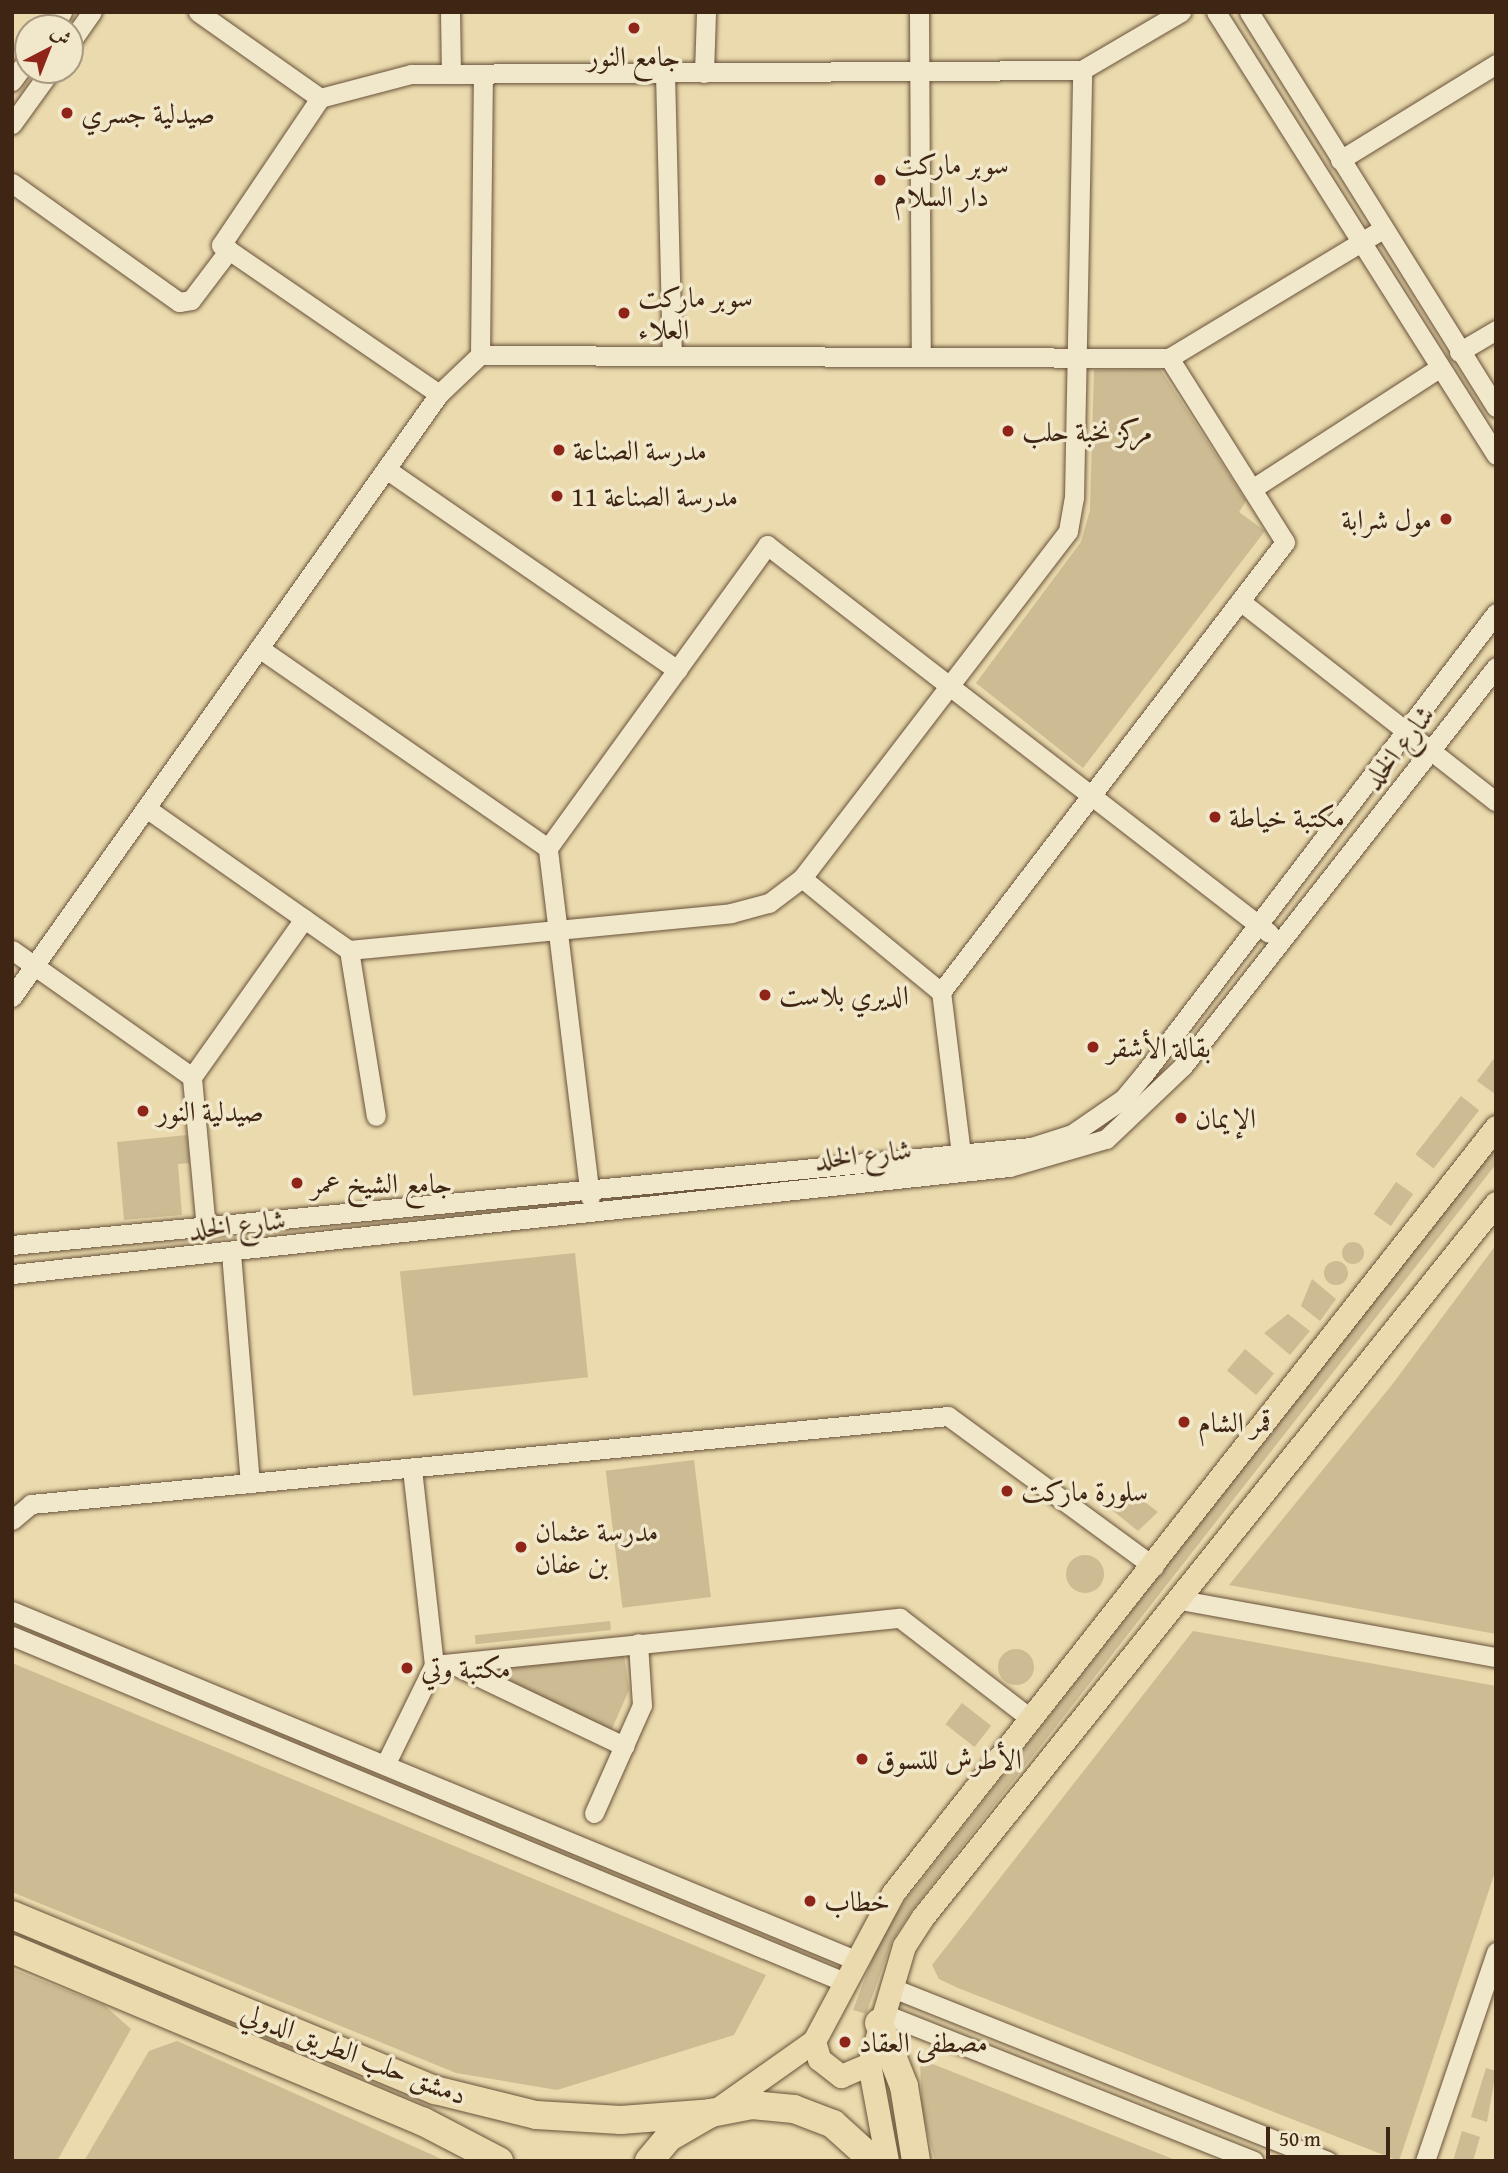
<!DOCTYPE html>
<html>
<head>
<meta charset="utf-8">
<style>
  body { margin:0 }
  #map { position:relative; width:1508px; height:2173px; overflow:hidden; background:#eadaad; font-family:"Gentium Book Plus",Amiri,serif }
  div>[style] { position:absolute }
  .green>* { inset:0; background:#cdbb93; transform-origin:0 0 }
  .round { border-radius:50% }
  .roads { filter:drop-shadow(0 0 2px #69523a) drop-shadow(0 0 2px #69523a) }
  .minor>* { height:19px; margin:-9.5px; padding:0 9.5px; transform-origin:9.5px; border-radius:9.5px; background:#f1e7ca }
  .major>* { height:23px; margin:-11.5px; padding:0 11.5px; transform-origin:11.5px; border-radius:11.5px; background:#eadaad }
  .highway>* { height:28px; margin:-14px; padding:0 14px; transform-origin:14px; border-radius:14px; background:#eadaad }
  .dots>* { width:19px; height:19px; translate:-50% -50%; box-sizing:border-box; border:4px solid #f1e7ca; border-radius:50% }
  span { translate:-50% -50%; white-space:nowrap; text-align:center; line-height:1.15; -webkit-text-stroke:7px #f1e7ca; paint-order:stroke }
  .poi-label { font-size:28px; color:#3e2514 }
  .left { translate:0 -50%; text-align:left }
  .right { translate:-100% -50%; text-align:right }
  .street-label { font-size:28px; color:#3e2514 }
  .frame { position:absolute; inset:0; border:14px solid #3e2514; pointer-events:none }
  .north { position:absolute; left:14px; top:14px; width:70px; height:70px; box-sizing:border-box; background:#f1e7ca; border:2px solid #a99981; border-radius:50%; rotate:42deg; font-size:19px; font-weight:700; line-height:28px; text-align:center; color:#3e2514 }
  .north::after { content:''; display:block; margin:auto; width:24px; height:32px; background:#8f2418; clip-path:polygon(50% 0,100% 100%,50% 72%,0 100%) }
  .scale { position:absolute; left:1266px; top:2127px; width:124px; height:32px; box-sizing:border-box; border:4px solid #3e2514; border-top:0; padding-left:9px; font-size:21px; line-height:24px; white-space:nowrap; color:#3e2514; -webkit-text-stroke:5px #f1e7ca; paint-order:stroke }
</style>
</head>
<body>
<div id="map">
  <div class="green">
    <div style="clip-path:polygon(1160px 369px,1246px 501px,1239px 512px,1265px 531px,1083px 768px,976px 683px,1081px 542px,1090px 510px,1094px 370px)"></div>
    <div style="clip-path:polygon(1496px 1056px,1496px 1092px,1495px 1094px,1477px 1081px)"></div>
    <div style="left:1461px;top:1096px;width:23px;height:74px;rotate:38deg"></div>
    <div style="clip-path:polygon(187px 1135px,190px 1163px,178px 1164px,182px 1215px,124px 1220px,117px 1142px)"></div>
    <div style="clip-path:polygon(1496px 1145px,1496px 1164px,913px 1909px,892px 1941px,866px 2014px,853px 2010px,881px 1936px,904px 1902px)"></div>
    <div style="left:1396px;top:1182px;width:21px;height:39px;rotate:35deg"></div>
    <div class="round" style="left:1342px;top:1242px;width:22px;height:22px"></div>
    <div style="clip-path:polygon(1496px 1245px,1496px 1634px,1229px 1585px,1391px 1386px)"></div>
    <div style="left:575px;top:1253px;width:125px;height:176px;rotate:84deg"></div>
    <div class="round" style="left:1324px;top:1261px;width:24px;height:24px"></div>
    <div style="clip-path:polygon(1312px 1279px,1336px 1299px,1320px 1321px,1301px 1306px)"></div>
    <div style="clip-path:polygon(1288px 1314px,1310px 1331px,1290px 1355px,1264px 1333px)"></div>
    <div style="left:1245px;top:1349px;width:38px;height:28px;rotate:40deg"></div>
    <div style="left:694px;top:1460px;width:138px;height:89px;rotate:83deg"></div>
    <div style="clip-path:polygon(1128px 1489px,1158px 1512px,1138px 1531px,1112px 1510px)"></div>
    <div class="round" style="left:1066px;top:1555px;width:38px;height:38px"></div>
    <div style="left:610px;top:1621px;width:9px;height:136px;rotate:84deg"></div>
    <div style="clip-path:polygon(1193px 1631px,1496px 1686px,1496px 1869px,1399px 2161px,958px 1988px,939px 1979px,932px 1965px)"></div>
    <div class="round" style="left:998px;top:1649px;width:36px;height:36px"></div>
    <div style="clip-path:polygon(624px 1654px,629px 1690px,611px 1731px,472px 1670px)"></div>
    <div style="clip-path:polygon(12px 1663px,766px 1975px,734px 2035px,557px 2090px,456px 2073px,12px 1892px)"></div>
    <div style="left:962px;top:1703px;width:37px;height:27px;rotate:38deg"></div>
    <div style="clip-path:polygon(12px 1969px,104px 2005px,131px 2029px,57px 2161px,12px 2161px)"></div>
    <div style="clip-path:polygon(177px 2041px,446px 2161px,84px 2161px,149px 2051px)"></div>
    <div style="clip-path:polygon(920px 2059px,1178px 2161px,935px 2161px,922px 2112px)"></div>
    <div style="clip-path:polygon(1486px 2068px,1496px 2071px,1487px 2122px,1471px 2117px)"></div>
    <div style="clip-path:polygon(1462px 2131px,1480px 2137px,1473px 2161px,1453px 2161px)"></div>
  </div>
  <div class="roads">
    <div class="minor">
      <div style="left:198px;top:12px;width:149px;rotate:35.2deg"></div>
      <div style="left:450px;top:12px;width:62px;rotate:89.1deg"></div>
      <div style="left:919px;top:12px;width:345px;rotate:89.7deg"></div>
      <div style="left:1216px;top:12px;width:524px;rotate:57.7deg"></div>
      <div style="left:1249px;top:12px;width:466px;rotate:58deg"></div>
      <div style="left:50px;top:28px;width:20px;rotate:-53deg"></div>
      <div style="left:70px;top:43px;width:38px;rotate:-55deg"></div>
      <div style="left:665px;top:73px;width:282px;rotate:88.6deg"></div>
      <div style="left:704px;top:73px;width:61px;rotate:-88.1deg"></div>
      <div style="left:12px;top:81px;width:27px;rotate:-54deg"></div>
      <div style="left:12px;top:124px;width:67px;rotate:-54.2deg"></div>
      <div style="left:1340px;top:160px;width:183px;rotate:-31.6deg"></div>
      <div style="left:12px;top:183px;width:205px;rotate:35.5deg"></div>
      <div style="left:179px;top:302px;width:12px;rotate:-9deg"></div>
      <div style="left:191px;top:300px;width:63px;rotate:-52.8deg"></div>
      <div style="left:1459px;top:352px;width:43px;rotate:-30.7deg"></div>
      <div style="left:480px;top:355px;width:281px;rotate:-89.4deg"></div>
      <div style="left:439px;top:394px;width:264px;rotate:-145.6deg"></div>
      <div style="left:221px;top:245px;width:177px;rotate:-56deg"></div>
      <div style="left:320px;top:98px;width:94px;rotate:-14.8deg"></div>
      <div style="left:411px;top:74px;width:671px;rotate:-0.34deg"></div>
      <div style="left:1082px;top:70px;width:115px;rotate:-30.4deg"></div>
      <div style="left:386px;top:469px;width:354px;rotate:34.6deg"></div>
      <div style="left:1255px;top:487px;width:216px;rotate:-32.9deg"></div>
      <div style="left:1240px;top:601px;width:325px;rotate:38.1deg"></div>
      <div style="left:259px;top:648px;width:351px;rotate:34.7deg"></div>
      <div style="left:146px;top:808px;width:248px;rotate:35deg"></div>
      <div style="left:349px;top:950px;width:384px;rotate:-5.5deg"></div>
      <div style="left:731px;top:913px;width:39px;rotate:-15deg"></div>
      <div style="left:769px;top:903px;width:41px;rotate:-37.1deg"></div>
      <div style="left:802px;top:878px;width:437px;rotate:-52.5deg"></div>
      <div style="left:1068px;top:531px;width:34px;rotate:-80deg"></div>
      <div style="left:1074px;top:498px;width:428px;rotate:-88.9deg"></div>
      <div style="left:802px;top:878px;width:180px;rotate:39.4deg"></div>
      <div style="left:12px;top:950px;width:220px;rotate:35.2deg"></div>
      <div style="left:349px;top:950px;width:168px;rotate:80.8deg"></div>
      <div style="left:12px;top:997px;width:739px;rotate:-54.7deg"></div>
      <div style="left:439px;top:394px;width:57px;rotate:-43.6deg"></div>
      <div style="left:480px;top:355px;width:689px;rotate:0.25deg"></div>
      <div style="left:1169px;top:358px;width:250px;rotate:-31.1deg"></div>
      <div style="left:961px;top:1154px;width:163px;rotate:-97deg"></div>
      <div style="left:941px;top:992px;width:566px;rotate:-52.6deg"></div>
      <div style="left:1285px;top:542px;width:218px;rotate:-122.2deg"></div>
      <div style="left:590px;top:1197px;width:352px;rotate:-96.9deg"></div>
      <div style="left:548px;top:848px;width:374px;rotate:-54.1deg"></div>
      <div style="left:767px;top:545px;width:634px;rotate:37.7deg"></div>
      <div style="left:206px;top:1229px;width:153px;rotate:-95.3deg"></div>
      <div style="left:192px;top:1077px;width:194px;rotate:-54.7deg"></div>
      <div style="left:12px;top:1245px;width:1024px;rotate:-5.49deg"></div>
      <div style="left:1031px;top:1147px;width:43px;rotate:-17.6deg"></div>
      <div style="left:1072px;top:1134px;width:62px;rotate:-34.5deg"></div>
      <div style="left:1123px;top:1099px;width:33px;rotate:-50deg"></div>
      <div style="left:1144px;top:1074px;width:580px;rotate:-52.64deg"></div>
      <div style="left:231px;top:1253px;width:231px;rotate:85.3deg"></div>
      <div style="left:12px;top:1274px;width:1003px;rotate:-6.13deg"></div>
      <div style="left:1009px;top:1167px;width:101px;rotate:-16.1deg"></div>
      <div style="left:1106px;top:1139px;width:106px;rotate:-43.5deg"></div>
      <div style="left:1183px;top:1066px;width:507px;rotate:-51.89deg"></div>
      <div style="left:12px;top:1520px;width:25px;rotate:-40deg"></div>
      <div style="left:31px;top:1504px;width:921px;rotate:-5.48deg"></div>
      <div style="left:948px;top:1416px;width:255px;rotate:36.2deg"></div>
      <div style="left:1181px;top:1600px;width:320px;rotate:10.3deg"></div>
      <div style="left:12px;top:1611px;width:910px;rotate:22.48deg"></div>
      <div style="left:12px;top:1636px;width:899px;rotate:22.57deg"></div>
      <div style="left:452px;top:1664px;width:191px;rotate:25.5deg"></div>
      <div style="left:434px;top:1665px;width:468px;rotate:-5.8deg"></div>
      <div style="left:900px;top:1618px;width:164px;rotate:37.6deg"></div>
      <div style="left:387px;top:1761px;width:107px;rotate:-63.9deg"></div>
      <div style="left:434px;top:1665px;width:198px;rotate:-96.4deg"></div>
      <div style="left:594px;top:1813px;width:118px;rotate:-66deg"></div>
      <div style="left:642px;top:1705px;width:62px;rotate:-93.7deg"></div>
      <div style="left:890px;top:1987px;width:471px;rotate:21.7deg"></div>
      <div style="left:882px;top:2013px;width:400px;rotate:21.7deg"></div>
      <div style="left:1425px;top:2161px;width:221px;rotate:-71.2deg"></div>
    </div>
    <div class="major">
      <div style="left:814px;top:2041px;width:19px;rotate:74deg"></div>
      <div style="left:819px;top:2059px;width:28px;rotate:38deg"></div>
      <div style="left:841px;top:2076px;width:30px;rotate:-23deg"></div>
      <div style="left:715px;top:2111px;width:121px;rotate:-35.3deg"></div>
      <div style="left:814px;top:2041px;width:168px;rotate:-61.9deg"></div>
      <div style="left:893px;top:1893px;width:975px;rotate:-51.79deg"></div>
      <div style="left:887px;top:2161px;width:99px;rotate:-100.5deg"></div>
      <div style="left:869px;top:2064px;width:123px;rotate:-73.5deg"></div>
      <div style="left:904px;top:1946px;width:33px;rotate:-57deg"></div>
      <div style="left:922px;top:1918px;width:917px;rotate:-51.24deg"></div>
    </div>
    <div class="highway">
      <div style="left:12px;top:1915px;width:458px;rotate:22.5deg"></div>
      <div style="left:435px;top:2090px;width:104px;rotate:13.9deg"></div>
      <div style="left:536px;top:2115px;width:85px;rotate:3.4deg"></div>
      <div style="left:621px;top:2120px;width:90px;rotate:-4.4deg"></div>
      <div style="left:12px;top:1949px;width:445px;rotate:22.8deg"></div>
      <div style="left:422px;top:2121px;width:87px;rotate:27.5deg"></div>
      <div style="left:879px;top:2023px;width:68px;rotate:68.4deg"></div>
      <div style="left:904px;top:2086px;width:76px;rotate:80.9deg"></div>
      <div style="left:649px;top:2161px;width:30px;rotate:-50deg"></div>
      <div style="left:668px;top:2138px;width:50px;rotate:-30.2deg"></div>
      <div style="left:711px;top:2113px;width:42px;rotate:-11deg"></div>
      <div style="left:752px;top:2105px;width:42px;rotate:5.4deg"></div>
      <div style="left:794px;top:2109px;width:42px;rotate:21deg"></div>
      <div style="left:833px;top:2124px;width:55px;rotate:42.1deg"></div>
    </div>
  </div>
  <div class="dots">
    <div style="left:634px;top:28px;background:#8f2418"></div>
    <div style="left:67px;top:113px;background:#8f2418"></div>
    <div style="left:880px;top:180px;background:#8f2418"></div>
    <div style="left:624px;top:313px;background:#8f2418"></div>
    <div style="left:1008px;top:431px;background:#8f2418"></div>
    <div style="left:559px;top:450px;background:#8f2418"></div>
    <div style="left:557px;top:496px;background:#8f2418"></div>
    <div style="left:1446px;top:519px;background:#8f2418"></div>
    <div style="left:1215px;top:817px;background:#8f2418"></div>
    <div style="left:765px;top:995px;background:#8f2418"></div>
    <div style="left:1093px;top:1047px;background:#8f2418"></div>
    <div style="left:143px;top:1111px;background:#8f2418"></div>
    <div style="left:1181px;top:1118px;background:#8f2418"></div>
    <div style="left:297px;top:1183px;background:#8f2418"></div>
    <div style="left:1184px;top:1422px;background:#8f2418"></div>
    <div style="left:1007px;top:1491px;background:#8f2418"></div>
    <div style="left:521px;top:1547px;background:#8f2418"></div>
    <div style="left:407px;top:1668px;background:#8f2418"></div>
    <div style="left:862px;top:1759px;background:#8f2418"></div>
    <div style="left:810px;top:1901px;background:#8f2418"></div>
    <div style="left:845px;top:2042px;background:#8f2418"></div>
  </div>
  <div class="poi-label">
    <span style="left:634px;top:56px">جامع النور</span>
    <span class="left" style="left:81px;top:113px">صيدلية جسري</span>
    <span class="left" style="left:894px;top:180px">سوبر ماركت<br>دار السلام</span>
    <span class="left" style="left:638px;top:313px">سوبر ماركت<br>العلاء</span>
    <span class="left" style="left:1022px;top:431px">مركز نخبة حلب</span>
    <span class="left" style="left:573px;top:450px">مدرسة الصناعة</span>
    <span class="left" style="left:571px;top:496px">مدرسة الصناعة 11</span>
    <span class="right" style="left:1432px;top:519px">مول شرابة</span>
    <span class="left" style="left:1229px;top:817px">مكتبة خياطة</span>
    <span class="left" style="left:779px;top:995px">الديري بلاست</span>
    <span class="left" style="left:1107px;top:1047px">بقالة الأشقر</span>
    <span class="left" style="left:157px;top:1111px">صيدلية النور</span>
    <span class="left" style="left:1195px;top:1118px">الإيمان</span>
    <span class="left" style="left:311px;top:1183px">جامع الشيخ عمر</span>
    <span class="left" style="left:1198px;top:1422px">قمر الشام</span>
    <span class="left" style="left:1021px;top:1491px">سلورة ماركت</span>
    <span class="left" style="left:535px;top:1547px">مدرسة عثمان<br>بن عفان</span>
    <span class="left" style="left:421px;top:1668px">مكتبة وتي</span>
    <span class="left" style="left:876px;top:1759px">الأطرش للتسوق</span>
    <span class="left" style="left:824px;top:1901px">خطاب</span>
    <span class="left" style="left:859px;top:2042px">مصطفى العقاد</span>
  </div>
  <div class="street-label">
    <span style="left:1398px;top:747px;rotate:-52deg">شارع الخلد</span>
    <span style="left:863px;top:1154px;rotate:-6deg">شارع الخلد</span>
    <span style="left:237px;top:1224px;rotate:-6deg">شارع الخلد</span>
    <span style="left:354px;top:2053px;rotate:21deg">دمشق حلب الطريق الدولي</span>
  </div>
  <div class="frame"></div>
  <div class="north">ش</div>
  <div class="scale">50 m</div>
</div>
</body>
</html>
